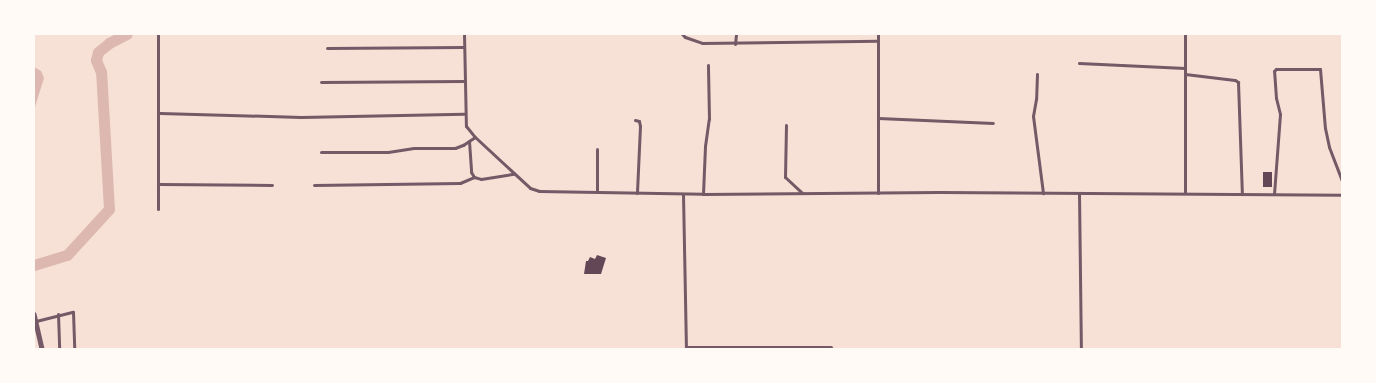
<!DOCTYPE html>
<html>
<head>
<meta charset="utf-8">
<style>
  body { margin:0 }
  #map { position:relative; width:1376px; height:383px; overflow:hidden; background:#f7e1d7; font-family:"Varela Round",sans-serif }
  div>[style] { position:absolute }
  .water>* { inset:0; background:#dcb8b0 }
  .river>* { height:11px; margin:-5.5px; padding:0 5.5px; transform-origin:5.5px; border-radius:5.5px; background:#dcb8b0 }
  .building>* { inset:0; background:#644757; transform-origin:0 0 }
  .minor>* { height:3px; margin:-1.5px; padding:0 1.5px; transform-origin:1.5px; border-radius:1.5px; background:#755966 }
  .tertiary>* { height:4.5px; margin:-2.25px; padding:0 2.25px; transform-origin:2.25px; border-radius:2.25px; background:#755966 }
  span { translate:-50% -50%; white-space:nowrap; text-align:center; line-height:1.15; -webkit-text-stroke:5px #fffaf5; paint-order:stroke }
  .frame { position:absolute; inset:0; border:35px solid #fffaf5; pointer-events:none }
</style>
</head>
<body>
<div id="map">
  <div class="water">
    <div style="clip-path:polygon(34px 67px,41px 71px,44px 78px,34px 110px)"></div>
  </div>
  <div class="river">
    <div style="left:34px;top:265px;width:34px;rotate:-17deg"></div>
    <div style="left:67px;top:255px;width:62px;rotate:-47.6deg"></div>
    <div style="left:109px;top:209px;width:137px;rotate:-93.3deg"></div>
    <div style="left:101px;top:72px;width:13px;rotate:-113deg"></div>
    <div style="left:96px;top:60px;width:8px;rotate:-76deg"></div>
    <div style="left:98px;top:52px;width:14px;rotate:-39deg"></div>
    <div style="left:109px;top:43px;width:20px;rotate:-27deg"></div>
  </div>
  <div class="building">
    <div style="left:1263px;top:172px;width:9px;height:15px"></div>
    <div style="clip-path:polygon(597px 255px,606px 258px,601px 274px,584px 274px,586px 261px,588px 261px,590px 257px,595px 259px)"></div>
  </div>
  <div class="minor">
    <div style="left:158px;top:34px;width:175px;rotate:90deg"></div>
    <div style="left:464px;top:34px;width:92px;rotate:88.8deg"></div>
    <div style="left:466px;top:126px;width:14px;rotate:51deg"></div>
    <div style="left:475px;top:137px;width:75px;rotate:42.8deg"></div>
    <div style="left:530px;top:188px;width:9px;rotate:18deg"></div>
    <div style="left:539px;top:191px;width:164px;rotate:1deg"></div>
    <div style="left:703px;top:194px;width:236px;rotate:-0.5deg"></div>
    <div style="left:939px;top:192px;width:403px;rotate:0.4deg"></div>
    <div style="left:682px;top:34px;width:4px;rotate:45deg"></div>
    <div style="left:685px;top:37px;width:18px;rotate:19deg"></div>
    <div style="left:702px;top:43px;width:176px;rotate:-0.7deg"></div>
    <div style="left:878px;top:34px;width:159px;rotate:90deg"></div>
    <div style="left:1185px;top:34px;width:159px;rotate:90deg"></div>
    <div style="left:1342px;top:40px;width:6px;rotate:-90deg"></div>
    <div style="left:735px;top:44px;width:10px;rotate:-84deg"></div>
    <div style="left:327px;top:48px;width:137px;rotate:-0.4deg"></div>
    <div style="left:1079px;top:63px;width:106px;rotate:2.7deg"></div>
    <div style="left:1037px;top:74px;width:25px;rotate:92deg"></div>
    <div style="left:1036px;top:99px;width:17px;rotate:100deg"></div>
    <div style="left:1033px;top:116px;width:78px;rotate:82.6deg"></div>
    <div style="left:1185px;top:74px;width:50px;rotate:6.8deg"></div>
    <div style="left:1235px;top:80px;width:4px;rotate:34deg"></div>
    <div style="left:1238px;top:82px;width:112px;rotate:88deg"></div>
    <div style="left:321px;top:82px;width:143px;rotate:-0.4deg"></div>
    <div style="left:160px;top:113px;width:141px;rotate:1.6deg"></div>
    <div style="left:301px;top:117px;width:163px;rotate:-1.1deg"></div>
    <div style="left:878px;top:118px;width:115px;rotate:2.5deg"></div>
    <div style="left:635px;top:120px;width:4px;rotate:14deg"></div>
    <div style="left:639px;top:121px;width:5px;rotate:79deg"></div>
    <div style="left:640px;top:126px;width:67px;rotate:92.6deg"></div>
    <div style="left:786px;top:125px;width:52px;rotate:91.1deg"></div>
    <div style="left:785px;top:177px;width:23px;rotate:43deg"></div>
    <div style="left:469px;top:141px;width:31px;rotate:86deg"></div>
    <div style="left:471px;top:172px;width:6px;rotate:59deg"></div>
    <div style="left:474px;top:177px;width:7px;rotate:16deg"></div>
    <div style="left:481px;top:179px;width:33px;rotate:-9deg"></div>
    <div style="left:321px;top:152px;width:67px"></div>
    <div style="left:388px;top:152px;width:26px;rotate:-9deg"></div>
    <div style="left:414px;top:148px;width:41px"></div>
    <div style="left:455px;top:148px;width:9px;rotate:-21deg"></div>
    <div style="left:463px;top:145px;width:14px;rotate:-34deg"></div>
    <div style="left:159px;top:184px;width:113px;rotate:0.5deg"></div>
    <div style="left:314px;top:185px;width:146px;rotate:-0.8deg"></div>
    <div style="left:460px;top:183px;width:15px;rotate:-23deg"></div>
    <div style="left:597px;top:192px;width:43px;rotate:-90deg"></div>
    <div style="left:1079px;top:193px;width:156px;rotate:89.3deg"></div>
    <div style="left:683px;top:194px;width:155px;rotate:88.9deg"></div>
    <div style="left:703px;top:194px;width:48px;rotate:-87.6deg"></div>
    <div style="left:705px;top:146px;width:27px;rotate:-82deg"></div>
    <div style="left:709px;top:119px;width:54px;rotate:-91.1deg"></div>
    <div style="left:1274px;top:194px;width:80px;rotate:-85.7deg"></div>
    <div style="left:1280px;top:114px;width:16px;rotate:-104deg"></div>
    <div style="left:1276px;top:98px;width:27px;rotate:-94deg"></div>
    <div style="left:1274px;top:71px;width:3px;rotate:-45deg"></div>
    <div style="left:1276px;top:69px;width:44px"></div>
    <div style="left:1320px;top:69px;width:59px;rotate:85.2deg"></div>
    <div style="left:1325px;top:128px;width:19px;rotate:78deg"></div>
    <div style="left:1329px;top:147px;width:36px;rotate:69deg"></div>
    <div style="left:1342px;top:195px;width:6px;rotate:90deg"></div>
    <div style="left:58px;top:314px;width:35px;rotate:88deg"></div>
    <div style="left:36px;top:321px;width:38px;rotate:-14deg"></div>
    <div style="left:73px;top:312px;width:37px;rotate:88deg"></div>
    <div style="left:686px;top:347px;width:145px"></div>
  </div>
  <div class="tertiary">
    <div style="left:34px;top:314px;width:36px;rotate:77deg"></div>
  </div>
  <div class="frame"></div>
</div>
</body>
</html>
